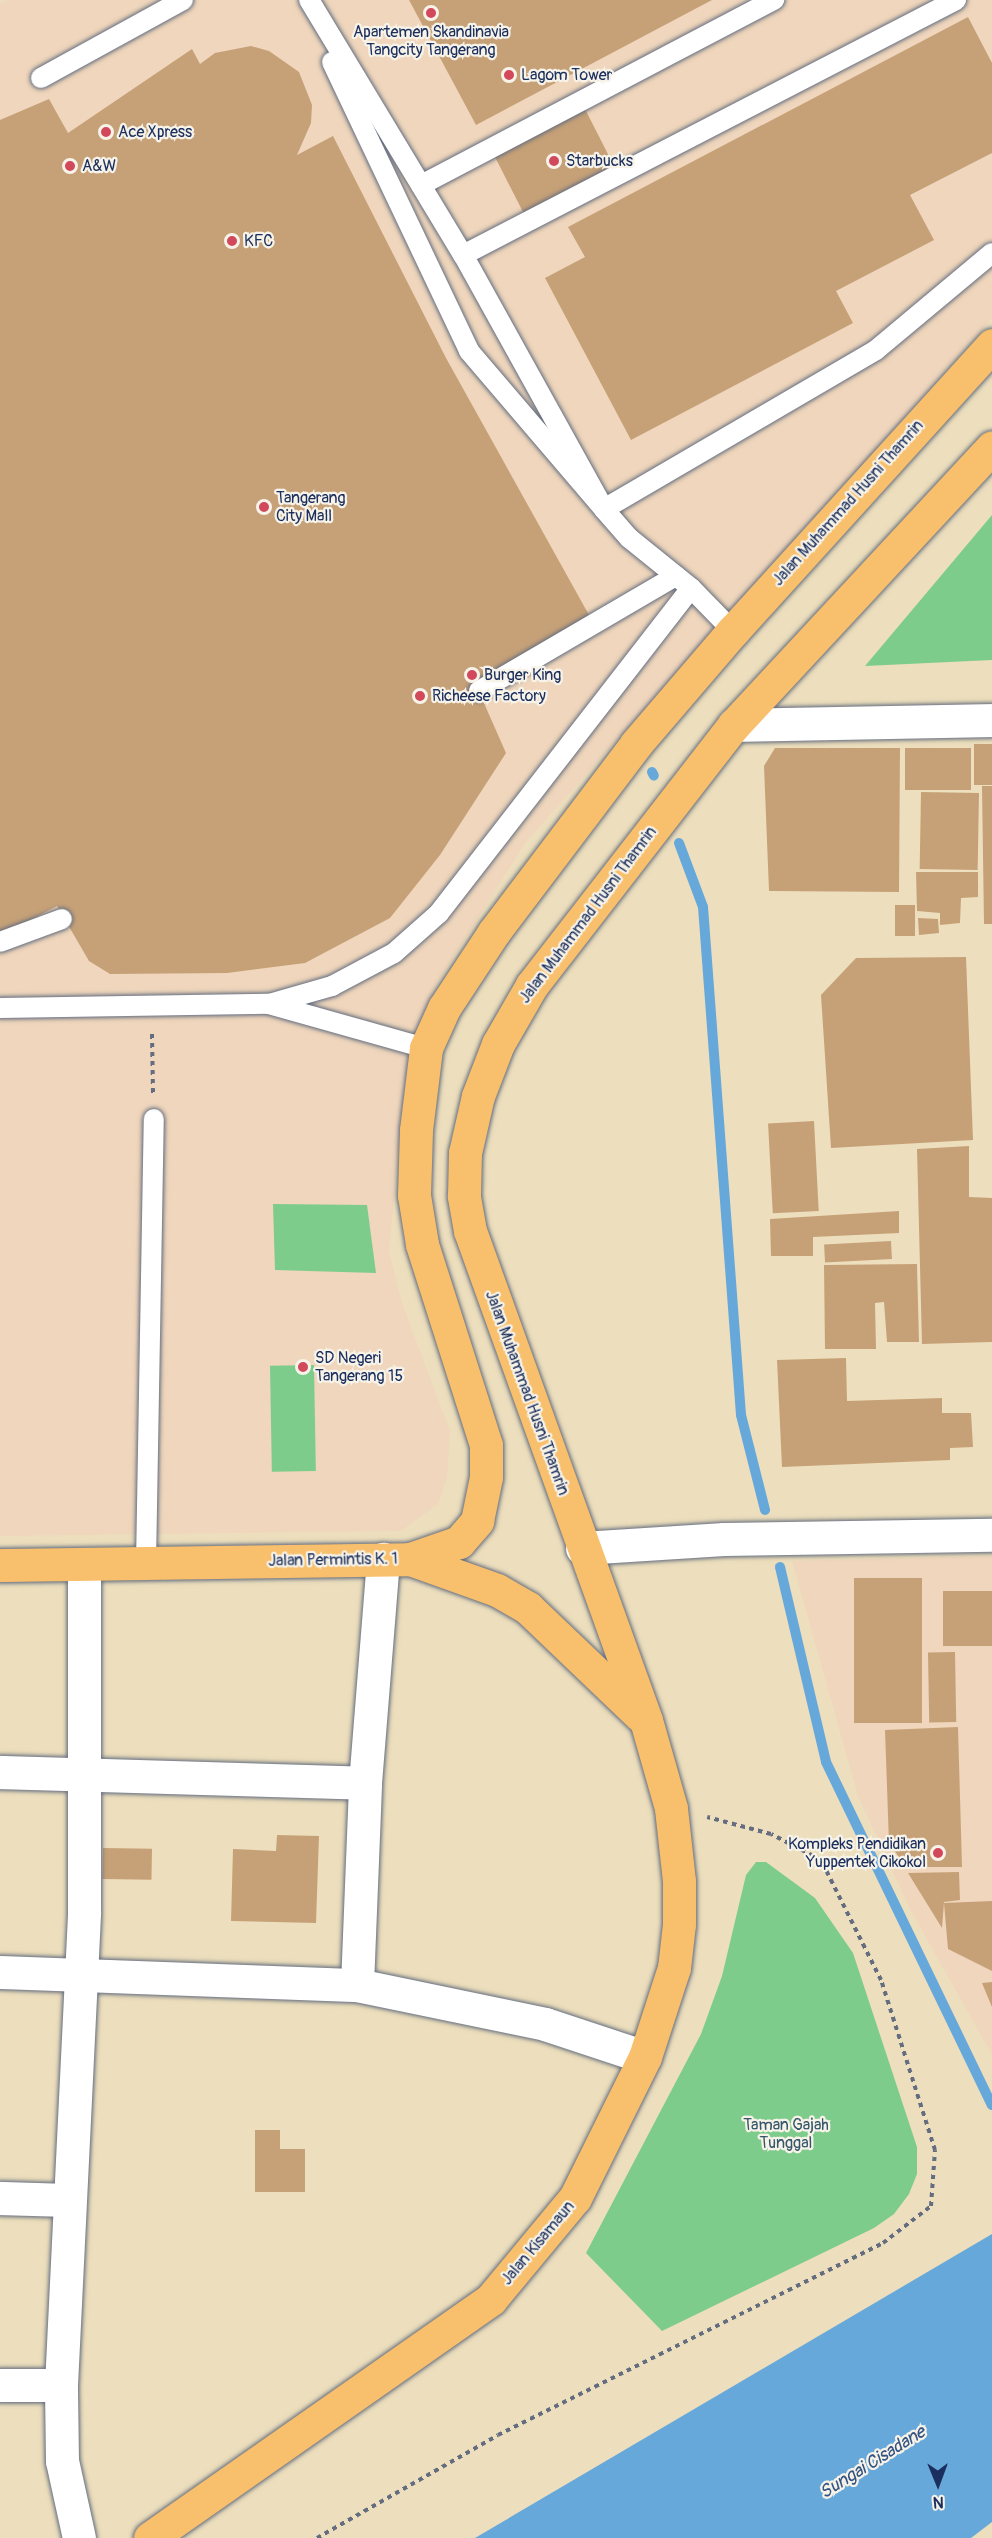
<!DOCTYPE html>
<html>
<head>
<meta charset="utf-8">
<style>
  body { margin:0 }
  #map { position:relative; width:992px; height:2538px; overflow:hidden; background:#eddfbd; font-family:Pangolin,sans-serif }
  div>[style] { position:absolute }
  .built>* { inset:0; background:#efd6bc }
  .green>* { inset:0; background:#7ecc8c; transform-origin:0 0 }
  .water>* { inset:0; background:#67a8da }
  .stream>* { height:10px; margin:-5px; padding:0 5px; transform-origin:5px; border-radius:5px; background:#67a8da }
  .building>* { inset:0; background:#c6a178; transform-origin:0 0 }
  .path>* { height:4px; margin-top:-2px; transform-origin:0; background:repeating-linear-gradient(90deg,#646d7f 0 4.5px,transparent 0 9px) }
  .roads { filter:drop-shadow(0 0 2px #646d7f) drop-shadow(0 0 2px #646d7f) }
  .service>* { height:20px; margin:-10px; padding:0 10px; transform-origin:10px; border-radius:10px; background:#fff }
  .minor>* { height:33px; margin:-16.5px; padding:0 16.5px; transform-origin:16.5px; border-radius:16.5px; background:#fff }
  .primary>* { height:33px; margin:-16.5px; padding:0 16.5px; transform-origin:16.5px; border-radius:16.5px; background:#f8bf6c }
  .dots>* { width:16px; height:16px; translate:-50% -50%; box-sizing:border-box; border:3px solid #f7f3e8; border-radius:50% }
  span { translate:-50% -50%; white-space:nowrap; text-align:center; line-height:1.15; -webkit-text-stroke:4.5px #f7f3e8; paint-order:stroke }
  .poi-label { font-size:16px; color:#1b2f5e }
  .left { translate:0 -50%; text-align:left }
  .right { translate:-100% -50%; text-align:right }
  .street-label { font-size:16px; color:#1b2f5e }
  .park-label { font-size:16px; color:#34566a }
  .water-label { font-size:18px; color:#325383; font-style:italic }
  .north { position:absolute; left:908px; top:2454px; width:60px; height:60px; -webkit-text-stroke:4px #f7f3e8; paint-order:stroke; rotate:179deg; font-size:16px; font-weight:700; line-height:24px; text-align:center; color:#1b2f5e }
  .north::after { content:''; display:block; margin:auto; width:21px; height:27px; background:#1b2f5e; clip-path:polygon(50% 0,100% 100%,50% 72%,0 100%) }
</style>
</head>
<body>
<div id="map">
  <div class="built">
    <div style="clip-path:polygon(6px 0,992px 0,992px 319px,526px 842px,436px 985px,401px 1116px,389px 1252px,402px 1303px,450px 1431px,447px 1478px,438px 1504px,401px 1531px,0 1536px,0 4px)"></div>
    <div style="clip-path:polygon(992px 1556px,992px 2055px,910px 1909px,858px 1796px,792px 1561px)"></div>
  </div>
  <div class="green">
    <div style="clip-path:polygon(992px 515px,992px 660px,865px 666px)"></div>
    <div style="clip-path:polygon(273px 1204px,367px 1205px,376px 1273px,275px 1270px)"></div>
    <div style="left:314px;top:1365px;width:106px;height:44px;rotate:89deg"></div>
    <div style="clip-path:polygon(756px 1862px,766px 1862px,815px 1898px,853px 1953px,917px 2147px,917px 2174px,909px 2194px,894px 2214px,874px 2228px,662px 2331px,586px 2253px,701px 2034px,722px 1976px,746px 1875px)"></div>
  </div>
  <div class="water">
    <div style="clip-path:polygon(992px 2234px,992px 2522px,971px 2538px,475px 2538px)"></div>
  </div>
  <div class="stream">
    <div style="left:652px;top:772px;width:4px;rotate:63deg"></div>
    <div style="left:679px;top:843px;width:68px;rotate:69.4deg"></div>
    <div style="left:703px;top:907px;width:509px;rotate:85.72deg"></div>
    <div style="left:741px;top:1415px;width:98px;rotate:75.8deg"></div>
    <div style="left:780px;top:1567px;width:200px;rotate:76.7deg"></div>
    <div style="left:826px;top:1762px;width:381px;rotate:64.2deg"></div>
  </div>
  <div class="building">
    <div style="clip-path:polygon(409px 0,712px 0,476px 125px)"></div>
    <div style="clip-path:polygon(968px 17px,992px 63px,992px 153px,910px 195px,934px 240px,836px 291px,853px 323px,631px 440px,545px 278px,585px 257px,568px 227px)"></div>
    <div style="clip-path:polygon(251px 46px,269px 51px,299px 72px,312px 105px,311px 123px,297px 155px,333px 136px,446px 358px,594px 624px,476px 685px,506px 753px,440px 855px,390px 918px,305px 963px,227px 973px,110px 974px,89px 961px,57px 906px,0 936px,0 120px,49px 99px,68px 133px,192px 49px,200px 64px,215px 53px)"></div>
    <div style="left:585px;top:109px;width:65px;height:102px;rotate:63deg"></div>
    <div style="left:974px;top:744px;width:18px;height:41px"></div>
    <div style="clip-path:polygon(775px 748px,900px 748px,899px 892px,769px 891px,764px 766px)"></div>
    <div style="left:905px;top:748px;width:66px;height:42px"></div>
    <div style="clip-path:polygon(982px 786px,992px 786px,992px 924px,984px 924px)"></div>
    <div style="left:921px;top:792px;width:58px;height:77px;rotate:1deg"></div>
    <div style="clip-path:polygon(916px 872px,978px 872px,978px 897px,961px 898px,960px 923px,940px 925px,940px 913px,917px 911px)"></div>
    <div style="left:895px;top:905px;width:20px;height:31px"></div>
    <div style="clip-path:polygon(918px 918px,938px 919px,939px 933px,919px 935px)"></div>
    <div style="clip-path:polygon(966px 957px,973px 1140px,831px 1148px,821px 995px,856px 958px)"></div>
    <div style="left:814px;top:1121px;width:90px;height:46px;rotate:87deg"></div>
    <div style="clip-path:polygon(969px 1146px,969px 1197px,992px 1198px,992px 1342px,922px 1344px,917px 1149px)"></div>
    <div style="clip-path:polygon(899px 1211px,899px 1233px,813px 1237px,813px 1256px,771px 1256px,770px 1219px)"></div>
    <div style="left:891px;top:1241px;width:18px;height:67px;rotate:87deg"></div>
    <div style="clip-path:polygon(917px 1264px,919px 1342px,887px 1342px,884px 1302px,875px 1303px,876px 1349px,825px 1349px,824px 1265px)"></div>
    <div style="clip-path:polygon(846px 1358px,847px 1401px,942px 1398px,942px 1413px,971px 1413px,973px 1447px,950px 1448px,950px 1460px,782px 1467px,777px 1360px)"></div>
    <div style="left:854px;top:1578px;width:68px;height:145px"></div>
    <div style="left:992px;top:1591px;width:55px;height:49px;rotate:90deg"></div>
    <div style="left:955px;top:1652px;width:70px;height:27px;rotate:89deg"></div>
    <div style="clip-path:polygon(958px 1727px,962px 1867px,906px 1867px,889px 1843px,885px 1730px)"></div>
    <div style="clip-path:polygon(277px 1835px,319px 1836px,316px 1923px,231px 1921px,233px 1849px,276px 1851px)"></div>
    <div style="left:103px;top:1848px;width:49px;height:31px;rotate:1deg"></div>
    <div style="clip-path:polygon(959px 1872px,960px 1900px,944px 1902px,942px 1928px,908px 1873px)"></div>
    <div style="clip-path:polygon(992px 1901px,992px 1971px,948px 1949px,944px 1903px)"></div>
    <div style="clip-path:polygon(992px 1982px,992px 2007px,982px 1983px)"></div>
    <div style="clip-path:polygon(255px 2130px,280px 2130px,280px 2149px,305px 2149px,305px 2192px,255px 2192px)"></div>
  </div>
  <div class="path">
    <div style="left:152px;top:1034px;width:59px;rotate:89deg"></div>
    <div style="left:317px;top:2538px;width:208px;rotate:-29.6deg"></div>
    <div style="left:498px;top:2435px;width:430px;rotate:-26.5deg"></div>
    <div style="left:883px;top:2243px;width:61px;rotate:-37.6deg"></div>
    <div style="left:931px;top:2206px;width:56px;rotate:-85.9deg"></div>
    <div style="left:935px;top:2150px;width:178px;rotate:-107.6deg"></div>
    <div style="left:881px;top:1980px;width:134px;rotate:-116.6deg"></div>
    <div style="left:821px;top:1860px;width:56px;rotate:-152.5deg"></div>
    <div style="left:771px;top:1834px;width:66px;rotate:-165.1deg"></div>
  </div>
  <div class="roads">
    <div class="service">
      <div style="left:332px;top:62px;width:320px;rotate:64.6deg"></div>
      <div style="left:469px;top:351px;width:208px;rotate:49.5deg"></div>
      <div style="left:604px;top:509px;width:315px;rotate:-30.3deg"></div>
      <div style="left:876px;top:350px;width:151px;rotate:-39.9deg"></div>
      <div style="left:41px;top:78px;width:162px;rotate:-28.8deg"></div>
      <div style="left:421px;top:185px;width:399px;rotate:-27.7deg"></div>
      <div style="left:463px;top:255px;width:555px;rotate:-27.35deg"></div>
      <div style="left:691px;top:588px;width:60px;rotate:45.7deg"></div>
      <div style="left:479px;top:691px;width:228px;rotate:-30.3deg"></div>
      <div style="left:0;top:942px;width:66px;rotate:-20.4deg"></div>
      <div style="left:269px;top:1004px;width:163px;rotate:15.7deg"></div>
      <div style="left:0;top:1008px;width:269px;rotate:-0.9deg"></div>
      <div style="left:269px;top:1004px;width:66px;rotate:-15.9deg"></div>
      <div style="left:332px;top:986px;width:70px;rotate:-28deg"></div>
      <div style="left:394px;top:953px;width:60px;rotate:-41.6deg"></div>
      <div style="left:439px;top:913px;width:411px;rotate:-52.2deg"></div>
      <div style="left:691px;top:588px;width:80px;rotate:-141.1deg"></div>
      <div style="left:629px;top:538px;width:38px;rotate:-131deg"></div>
      <div style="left:604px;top:509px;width:291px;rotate:-119deg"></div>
      <div style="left:463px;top:255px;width:298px;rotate:-121.1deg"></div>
      <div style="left:146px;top:1564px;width:445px;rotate:-89deg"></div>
    </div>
    <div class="minor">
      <div style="left:734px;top:725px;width:258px;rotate:-1.1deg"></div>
      <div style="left:582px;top:1548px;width:142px;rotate:-3.6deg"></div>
      <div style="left:724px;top:1539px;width:268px;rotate:-0.9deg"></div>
      <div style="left:0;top:1772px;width:365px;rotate:1.7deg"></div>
      <div style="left:0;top:1972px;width:357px;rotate:2.1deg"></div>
      <div style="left:357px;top:1985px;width:192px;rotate:11.7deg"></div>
      <div style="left:545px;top:2024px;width:105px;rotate:18.3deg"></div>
      <div style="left:357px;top:1985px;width:202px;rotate:-87.7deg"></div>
      <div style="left:365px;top:1783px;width:225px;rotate:-85.4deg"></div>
      <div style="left:0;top:2198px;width:69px;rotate:1.7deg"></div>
      <div style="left:0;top:2385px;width:61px"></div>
      <div style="left:79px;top:2538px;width:79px;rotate:-102.4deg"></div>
      <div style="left:62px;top:2461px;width:76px;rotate:-90.8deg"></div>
      <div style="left:61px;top:2385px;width:474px;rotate:-87.2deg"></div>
      <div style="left:84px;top:1912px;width:348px;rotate:-90deg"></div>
    </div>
    <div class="primary">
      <div style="left:410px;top:1559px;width:52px;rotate:-19.1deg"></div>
      <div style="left:459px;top:1542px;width:28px;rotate:-49deg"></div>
      <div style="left:477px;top:1521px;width:45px;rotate:-78.4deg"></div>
      <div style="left:486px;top:1477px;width:32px;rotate:-90deg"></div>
      <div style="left:486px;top:1445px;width:211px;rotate:-107.7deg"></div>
      <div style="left:422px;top:1244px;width:50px;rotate:-99.3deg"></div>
      <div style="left:414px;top:1195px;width:65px;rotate:-88.2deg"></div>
      <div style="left:416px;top:1130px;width:83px;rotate:-83deg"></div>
      <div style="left:426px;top:1048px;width:44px;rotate:-65.8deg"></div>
      <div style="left:444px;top:1008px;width:91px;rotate:-56.7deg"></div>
      <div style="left:494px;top:932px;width:236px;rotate:-52.9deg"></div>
      <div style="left:636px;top:744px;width:149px;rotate:-49.4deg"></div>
      <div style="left:733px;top:631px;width:386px;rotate:-47.8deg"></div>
      <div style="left:0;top:1565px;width:410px;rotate:-0.8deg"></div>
      <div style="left:410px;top:1559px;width:92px;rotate:19.6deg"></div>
      <div style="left:497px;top:1590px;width:36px;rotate:30deg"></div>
      <div style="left:528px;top:1608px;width:155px;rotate:43.7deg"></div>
      <div style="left:150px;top:2538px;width:416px;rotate:-35deg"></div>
      <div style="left:491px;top:2299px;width:131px;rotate:-50.3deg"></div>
      <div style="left:575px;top:2198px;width:157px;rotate:-63.6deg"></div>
      <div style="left:645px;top:2057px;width:94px;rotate:-72deg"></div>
      <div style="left:674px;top:1968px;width:44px;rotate:-83.5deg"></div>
      <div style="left:679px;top:1924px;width:43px;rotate:-90deg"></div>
      <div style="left:679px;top:1881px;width:73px;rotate:-96.3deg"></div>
      <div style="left:671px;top:1808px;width:91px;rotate:-105.9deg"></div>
      <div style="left:646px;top:1720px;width:520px;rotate:-109.79deg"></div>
      <div style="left:470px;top:1231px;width:36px;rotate:-100deg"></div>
      <div style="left:464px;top:1196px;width:43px;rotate:-88.7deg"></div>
      <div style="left:465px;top:1153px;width:58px;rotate:-77.2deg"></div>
      <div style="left:478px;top:1096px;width:56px;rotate:-69deg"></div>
      <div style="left:498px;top:1044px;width:68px;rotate:-60deg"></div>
      <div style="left:532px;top:985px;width:329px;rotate:-52.2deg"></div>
      <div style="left:734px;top:725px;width:379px;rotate:-47.1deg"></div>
    </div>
  </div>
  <div class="dots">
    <div style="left:431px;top:13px;background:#d1495b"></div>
    <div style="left:509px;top:75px;background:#d1495b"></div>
    <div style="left:106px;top:132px;background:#d1495b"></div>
    <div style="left:554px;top:161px;background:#d1495b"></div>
    <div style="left:70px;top:166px;background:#d1495b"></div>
    <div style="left:232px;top:241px;background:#d1495b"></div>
    <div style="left:264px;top:507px;background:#d1495b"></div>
    <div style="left:472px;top:675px;background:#d1495b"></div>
    <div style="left:420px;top:696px;background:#d1495b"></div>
    <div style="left:303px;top:1367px;background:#d1495b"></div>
    <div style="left:938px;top:1853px;background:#d1495b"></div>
  </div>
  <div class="poi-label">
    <span style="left:431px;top:41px">Apartemen Skandinavia<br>Tangcity Tangerang</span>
    <span class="left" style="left:521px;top:75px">Lagom Tower</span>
    <span class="left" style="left:118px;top:132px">Ace Xpress</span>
    <span class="left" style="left:566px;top:161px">Starbucks</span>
    <span class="left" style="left:82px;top:166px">A&amp;W</span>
    <span class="left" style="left:244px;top:241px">KFC</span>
    <span class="left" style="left:276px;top:507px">Tangerang<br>City Mall</span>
    <span class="left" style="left:484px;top:675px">Burger King</span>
    <span class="left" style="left:432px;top:696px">Richeese Factory</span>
    <span class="left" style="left:315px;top:1367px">SD Negeri<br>Tangerang 15</span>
    <span class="right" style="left:926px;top:1853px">Kompleks Pendidikan<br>Yuppentek Cikokol</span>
  </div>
  <div class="street-label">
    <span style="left:848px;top:503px;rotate:-48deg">Jalan Muhammad Husni Thamrin</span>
    <span style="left:588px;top:915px;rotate:-53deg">Jalan Muhammad Husni Thamrin</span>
    <span style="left:527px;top:1393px;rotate:70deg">Jalan Muhammad Husni Thamrin</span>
    <span style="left:333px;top:1560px;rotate:-1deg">Jalan Permintis K. 1</span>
    <span style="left:538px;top:2243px;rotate:-50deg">Jalan Kisamaun</span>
  </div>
  <div class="park-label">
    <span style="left:786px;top:2134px">Taman Gajah<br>Tunggal</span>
  </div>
  <div class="water-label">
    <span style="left:873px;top:2463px;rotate:-32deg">Sungai Cisadane</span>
  </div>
  <div class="north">N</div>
</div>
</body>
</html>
